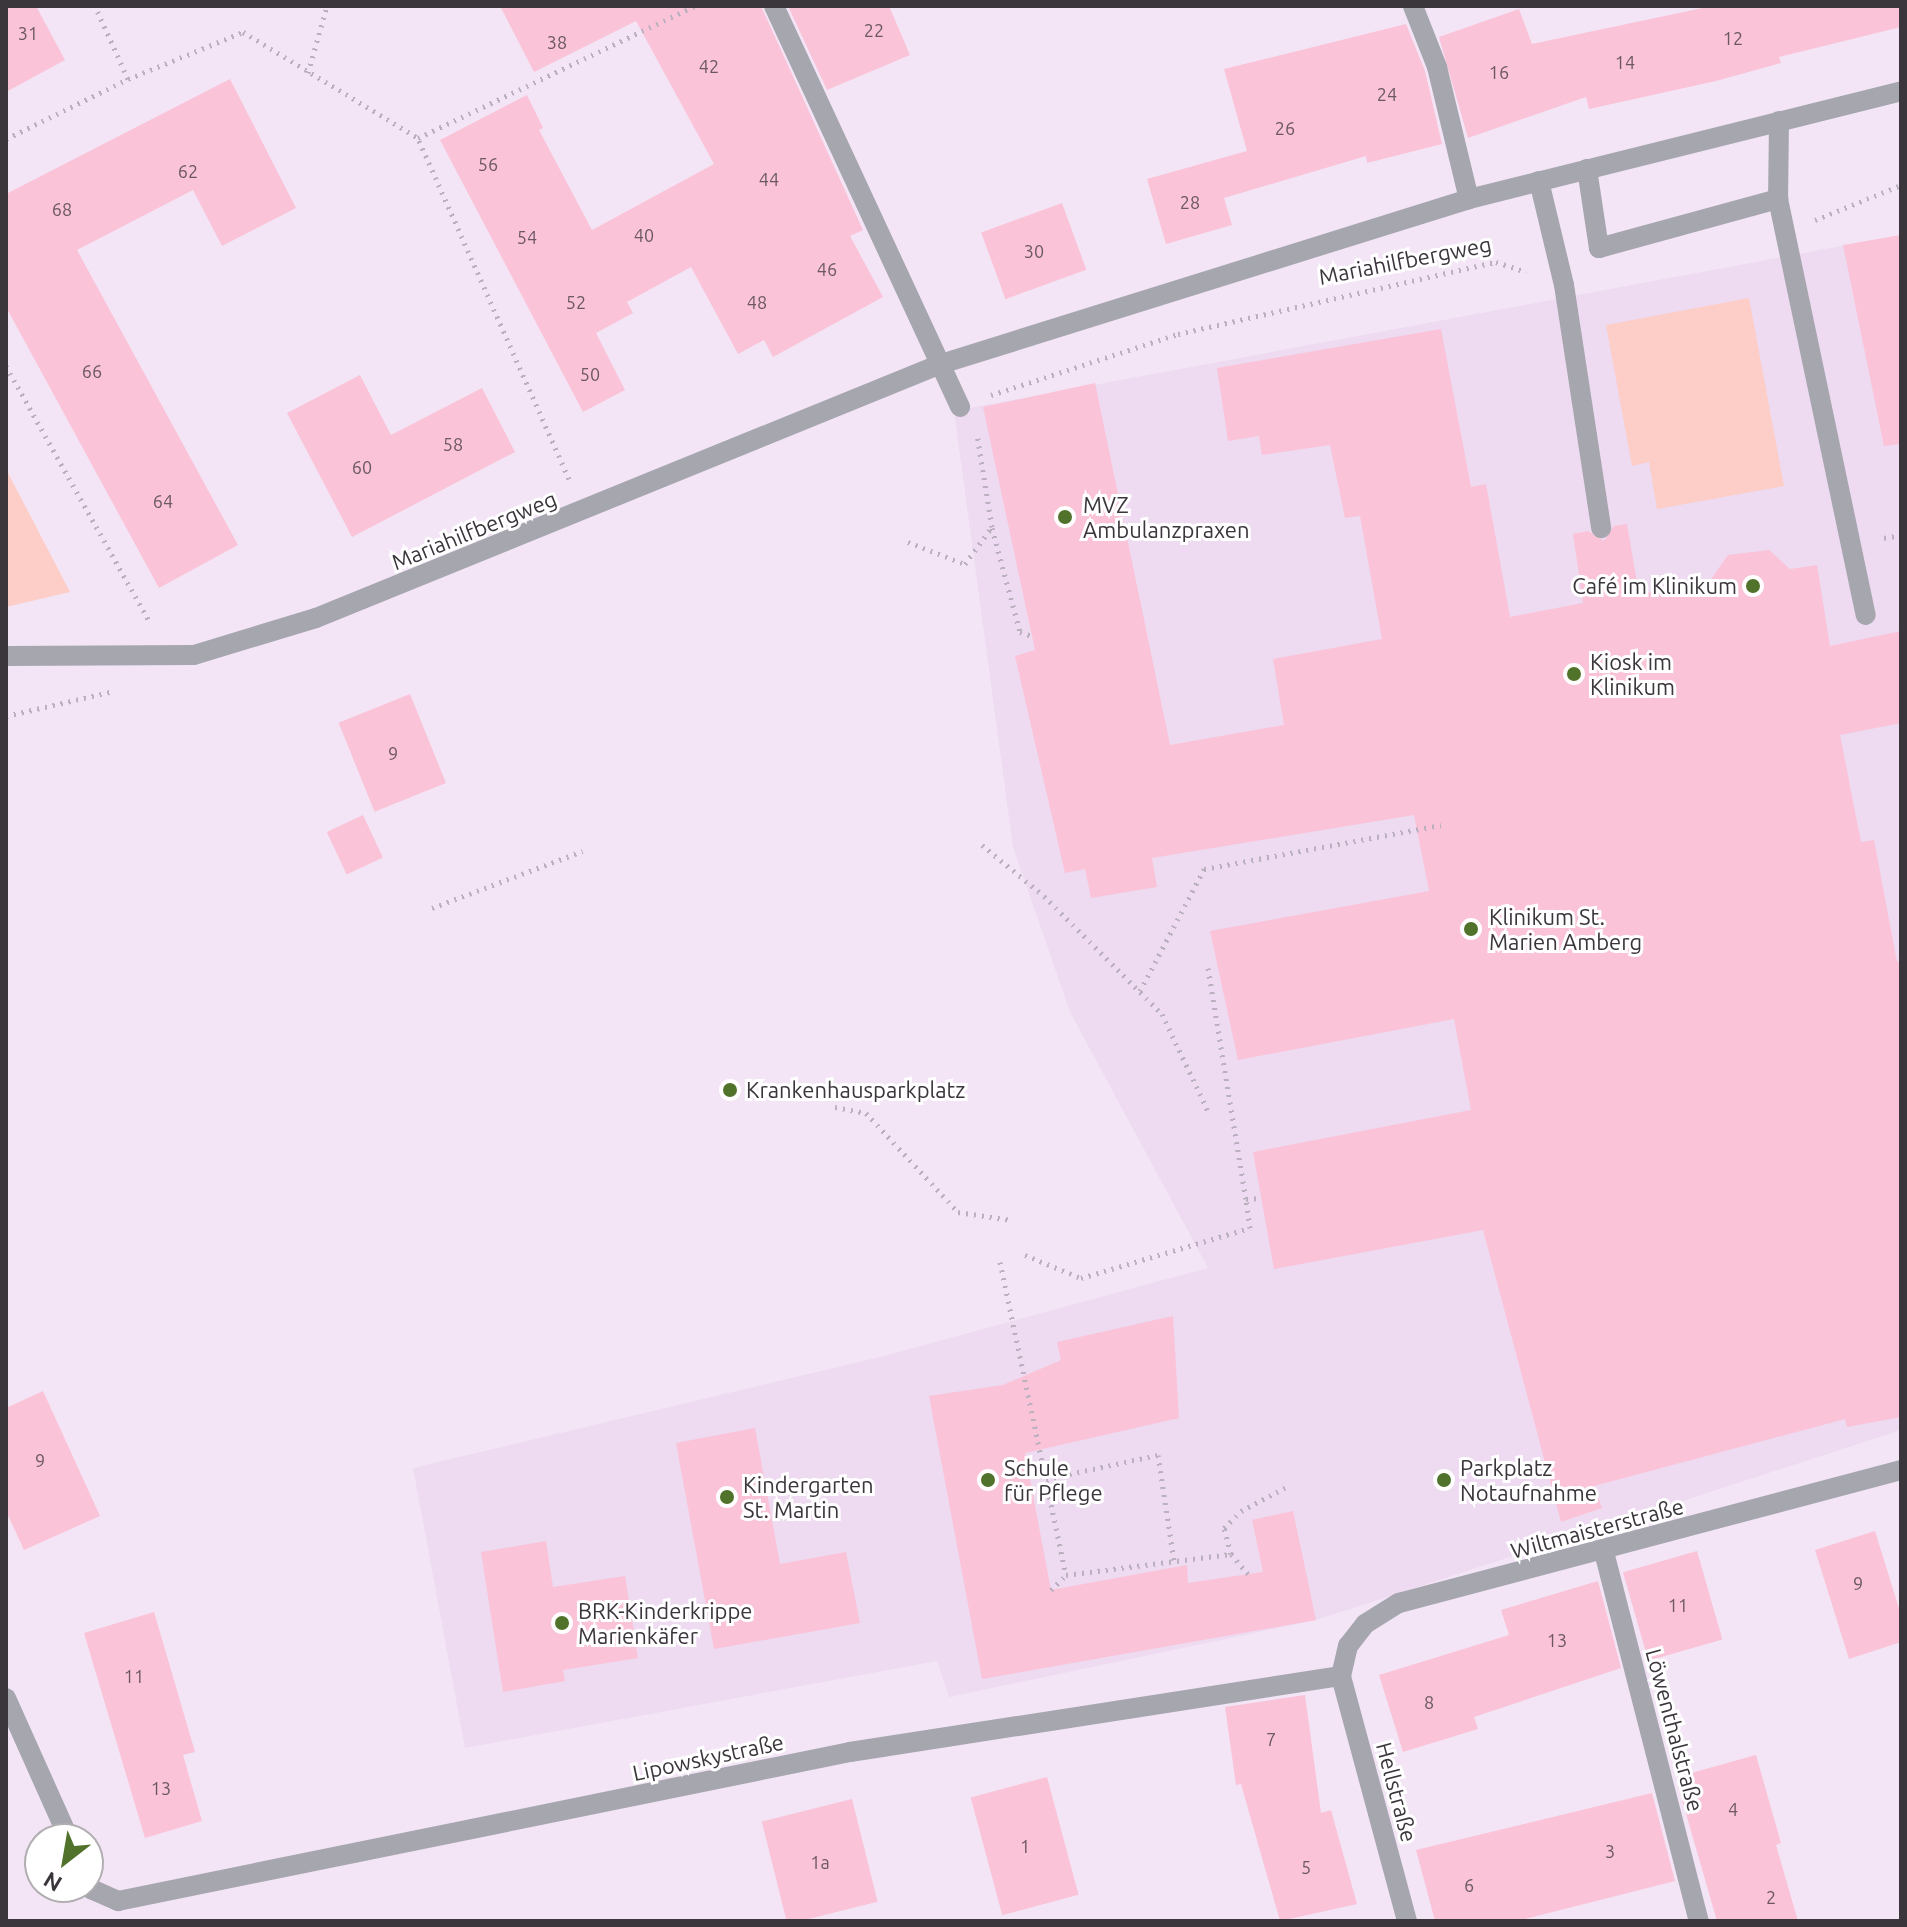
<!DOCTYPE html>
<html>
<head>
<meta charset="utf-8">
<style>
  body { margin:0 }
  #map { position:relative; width:1907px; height:1927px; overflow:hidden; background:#f3e5f6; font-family:Ubuntu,sans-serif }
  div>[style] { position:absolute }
  .built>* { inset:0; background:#eedaf1 }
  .green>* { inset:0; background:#fccec7 }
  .building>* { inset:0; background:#fac3d7; transform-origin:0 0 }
  .path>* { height:5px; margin-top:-2.5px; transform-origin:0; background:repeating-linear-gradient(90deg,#bbb0be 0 2px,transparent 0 8px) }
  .lane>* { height:20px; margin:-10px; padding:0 10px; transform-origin:10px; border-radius:10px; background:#a6a6af }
  .street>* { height:20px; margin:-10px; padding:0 10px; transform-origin:10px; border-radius:10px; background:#a6a6af }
  .dots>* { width:22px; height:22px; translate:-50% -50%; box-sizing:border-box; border:4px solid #fff; border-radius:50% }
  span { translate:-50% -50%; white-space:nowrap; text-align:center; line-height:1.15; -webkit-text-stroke:6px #fff; paint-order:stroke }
  .number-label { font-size:18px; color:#6b5863 }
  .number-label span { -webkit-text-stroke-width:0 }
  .street-label { font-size:22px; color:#3b353c }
  .poi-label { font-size:22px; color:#3b353c }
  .left { translate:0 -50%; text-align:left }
  .right { translate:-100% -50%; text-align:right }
  .frame { position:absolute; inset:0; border:8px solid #3b353c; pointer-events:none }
  .north { position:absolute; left:24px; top:1823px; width:80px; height:80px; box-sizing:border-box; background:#fff; border:2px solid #b1aeb1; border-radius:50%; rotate:211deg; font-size:22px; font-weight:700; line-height:32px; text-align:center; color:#3b353c }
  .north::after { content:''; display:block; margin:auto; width:28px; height:36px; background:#50722a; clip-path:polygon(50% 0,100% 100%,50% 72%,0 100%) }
</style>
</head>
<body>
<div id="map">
  <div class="built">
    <div style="clip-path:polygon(1901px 235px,1901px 1430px,1316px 1620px,949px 1697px,937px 1661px,465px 1748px,413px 1468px,880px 1357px,1208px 1268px,1070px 1012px,1013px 847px,954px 411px)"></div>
  </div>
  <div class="green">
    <div style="clip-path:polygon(1749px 298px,1784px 486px,1657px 509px,1649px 462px,1632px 466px,1606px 325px)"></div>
    <div style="clip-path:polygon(6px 469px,70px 592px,6px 607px)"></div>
  </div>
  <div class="building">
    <div style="clip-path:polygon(6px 6px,36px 6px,65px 60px,6px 92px)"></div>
    <div style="clip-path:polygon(500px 6px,761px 6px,863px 230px,850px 236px,883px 297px,773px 357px,764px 340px,738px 354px,691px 267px,627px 302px,633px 313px,596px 333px,625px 390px,583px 412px,440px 140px,527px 95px,543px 128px,539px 130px,592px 230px,714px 164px,636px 21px,534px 72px)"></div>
    <div style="clip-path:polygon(788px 6px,889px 6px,910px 55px,827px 90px)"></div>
    <div style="clip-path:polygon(1712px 6px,1901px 6px,1901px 27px,1779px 57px,1781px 63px,1716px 81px,1589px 109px,1586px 97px,1468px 138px,1439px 37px,1519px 9px,1532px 44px)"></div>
    <div style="clip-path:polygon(1406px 24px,1425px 71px,1442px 144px,1367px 163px,1366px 156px,1224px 198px,1232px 225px,1166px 244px,1147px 179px,1247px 151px,1224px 69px)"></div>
    <div style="clip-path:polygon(230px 79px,296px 208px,222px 246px,193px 190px,77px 250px,238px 545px,159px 588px,6px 307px,6px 194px)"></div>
    <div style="left:1062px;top:203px;width:71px;height:86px;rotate:70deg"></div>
    <div style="clip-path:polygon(1901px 235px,1901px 444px,1884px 446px,1843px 245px)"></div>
    <div style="clip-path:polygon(1441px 329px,1471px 487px,1486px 484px,1510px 617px,1583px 603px,1573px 534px,1588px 531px,1604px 541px,1614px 526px,1627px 524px,1639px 594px,1709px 582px,1728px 555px,1769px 550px,1790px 569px,1817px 565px,1830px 646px,1901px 631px,1901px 723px,1840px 735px,1861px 842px,1874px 840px,1897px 962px,1901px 961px,1901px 1417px,1847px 1427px,1845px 1419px,1594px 1486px,1602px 1508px,1561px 1522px,1483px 1230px,1274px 1269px,1253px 1152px,1471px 1110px,1454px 1019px,1238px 1060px,1210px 931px,1429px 891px,1414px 815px,1152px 858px,1157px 887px,1091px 898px,1085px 869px,1065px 873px,1015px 656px,1035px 650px,983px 407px,1095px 383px,1170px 745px,1284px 725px,1273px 659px,1382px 639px,1360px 516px,1345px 518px,1330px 445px,1262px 455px,1259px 436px,1228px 441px,1217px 368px)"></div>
    <div style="clip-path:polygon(360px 375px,391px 435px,482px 388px,515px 452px,352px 537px,287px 413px)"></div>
    <div style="left:410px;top:694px;width:96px;height:77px;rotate:68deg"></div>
    <div style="left:363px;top:815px;width:47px;height:40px;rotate:65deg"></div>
    <div style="clip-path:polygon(1173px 1316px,1179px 1418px,1025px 1453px,1051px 1590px,1187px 1565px,1188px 1583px,1263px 1572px,1252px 1520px,1293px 1511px,1316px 1620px,982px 1679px,929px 1396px,1003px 1385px,1061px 1360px,1057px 1342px)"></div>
    <div style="clip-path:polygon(43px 1391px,100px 1516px,24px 1550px,6px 1511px,6px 1408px)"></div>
    <div style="clip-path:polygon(755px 1428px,780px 1564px,846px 1552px,860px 1623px,714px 1649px,676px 1443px)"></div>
    <div style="clip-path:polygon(1875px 1531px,1901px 1615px,1901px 1642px,1849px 1659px,1815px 1550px)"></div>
    <div style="clip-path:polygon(546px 1541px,553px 1587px,625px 1576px,638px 1658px,563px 1670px,565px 1681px,503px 1692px,481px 1552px)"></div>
    <div style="left:1697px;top:1551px;width:92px;height:77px;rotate:74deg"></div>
    <div style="clip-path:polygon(1598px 1581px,1621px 1668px,1474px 1717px,1478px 1729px,1403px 1752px,1379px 1675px,1509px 1635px,1501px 1610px)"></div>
    <div style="clip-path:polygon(154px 1612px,195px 1752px,183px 1755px,202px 1821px,145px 1838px,84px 1633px)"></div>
    <div style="clip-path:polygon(1305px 1695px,1321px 1813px,1331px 1810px,1357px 1904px,1280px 1921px,1241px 1784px,1236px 1785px,1225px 1707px)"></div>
    <div style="clip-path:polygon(1756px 1755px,1781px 1843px,1776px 1845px,1798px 1921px,1717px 1921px,1678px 1786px,1687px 1784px,1684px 1775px)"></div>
    <div style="left:1047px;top:1777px;width:122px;height:79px;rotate:75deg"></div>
    <div style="clip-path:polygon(1652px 1793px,1675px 1881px,1517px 1921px,1435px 1921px,1416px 1850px)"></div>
    <div style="left:852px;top:1799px;width:106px;height:93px;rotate:76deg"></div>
  </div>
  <div class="path">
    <div style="left:308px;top:73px;width:70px;rotate:-74.2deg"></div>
    <div style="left:128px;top:79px;width:124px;rotate:-22.2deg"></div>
    <div style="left:243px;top:32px;width:205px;rotate:31.2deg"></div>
    <div style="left:6px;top:139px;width:136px;rotate:-26.2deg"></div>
    <div style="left:128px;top:79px;width:80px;rotate:-114.3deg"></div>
    <div style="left:1815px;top:220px;width:93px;rotate:-22.1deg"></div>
    <div style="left:6px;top:366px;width:295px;rotate:60.7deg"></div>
    <div style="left:991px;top:395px;width:197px;rotate:-18.1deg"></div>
    <div style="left:1178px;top:334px;width:326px;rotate:-12.8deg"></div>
    <div style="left:1496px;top:262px;width:32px;rotate:18deg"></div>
    <div style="left:569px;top:479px;width:373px;rotate:-113.9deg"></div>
    <div style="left:418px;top:138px;width:307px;rotate:-25.5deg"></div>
    <div style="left:992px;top:528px;width:108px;rotate:74.9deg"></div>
    <div style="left:1020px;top:632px;width:13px;rotate:18deg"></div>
    <div style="left:1884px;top:538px;width:17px;rotate:-10deg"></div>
    <div style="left:908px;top:542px;width:61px;rotate:21.1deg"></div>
    <div style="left:965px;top:564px;width:46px;rotate:-53.9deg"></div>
    <div style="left:992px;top:527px;width:94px;rotate:-99.2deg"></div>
    <div style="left:6px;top:716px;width:107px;rotate:-13deg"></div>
    <div style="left:982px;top:845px;width:80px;rotate:39.4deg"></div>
    <div style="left:1044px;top:896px;width:167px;rotate:45deg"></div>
    <div style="left:1162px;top:1014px;width:110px;rotate:64.6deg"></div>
    <div style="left:432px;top:908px;width:161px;rotate:-20.7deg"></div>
    <div style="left:1208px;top:968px;width:234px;rotate:80.7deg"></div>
    <div style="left:1140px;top:991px;width:138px;rotate:-62.3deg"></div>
    <div style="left:1204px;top:869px;width:241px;rotate:-10.5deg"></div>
    <div style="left:835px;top:1107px;width:32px;rotate:11deg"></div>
    <div style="left:866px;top:1113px;width:135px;rotate:47.1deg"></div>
    <div style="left:958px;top:1212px;width:54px;rotate:8.6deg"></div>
    <div style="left:1025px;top:1255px;width:61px;rotate:22.3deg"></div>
    <div style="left:1081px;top:1278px;width:176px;rotate:-16.5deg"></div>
    <div style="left:1250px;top:1228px;width:29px;rotate:-98deg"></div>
    <div style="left:1246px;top:1199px;width:16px;rotate:-4deg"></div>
    <div style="left:1000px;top:1262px;width:320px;rotate:78.1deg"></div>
    <div style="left:1066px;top:1575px;width:166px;rotate:-7.3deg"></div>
    <div style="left:1046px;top:1479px;width:115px;rotate:-12.1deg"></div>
    <div style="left:1158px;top:1455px;width:107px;rotate:81.4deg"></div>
    <div style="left:1248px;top:1574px;width:26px;rotate:-130deg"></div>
    <div style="left:1231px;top:1554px;width:27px;rotate:-105deg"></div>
    <div style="left:1224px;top:1528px;width:24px;rotate:-45deg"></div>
    <div style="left:1241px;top:1511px;width:53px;rotate:-28deg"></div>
    <div style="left:1051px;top:1590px;width:21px;rotate:-45deg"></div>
  </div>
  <div class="lane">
    <div style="left:1779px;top:121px;width:78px;rotate:90.7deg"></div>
    <div style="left:1778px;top:199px;width:425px;rotate:78.1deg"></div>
    <div style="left:1587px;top:169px;width:80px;rotate:81.4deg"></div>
    <div style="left:1599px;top:248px;width:186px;rotate:-15.3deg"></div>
    <div style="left:1539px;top:181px;width:107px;rotate:76.5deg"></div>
    <div style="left:1564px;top:285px;width:246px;rotate:81.3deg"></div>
  </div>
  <div class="street">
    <div style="left:774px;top:6px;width:442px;rotate:65.1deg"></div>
    <div style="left:1413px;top:6px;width:66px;rotate:68.5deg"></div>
    <div style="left:1437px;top:67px;width:136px;rotate:76.4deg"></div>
    <div style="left:6px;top:656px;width:188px;rotate:-0.3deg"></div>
    <div style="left:194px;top:655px;width:127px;rotate:-16.9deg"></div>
    <div style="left:316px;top:618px;width:675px;rotate:-22.12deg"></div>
    <div style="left:941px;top:364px;width:553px;rotate:-17.35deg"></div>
    <div style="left:1469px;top:199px;width:445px;rotate:-14deg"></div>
    <div style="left:1604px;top:1552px;width:381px;rotate:75.6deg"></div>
    <div style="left:6px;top:1698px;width:154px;rotate:65.9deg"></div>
    <div style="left:88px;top:1883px;width:7px;rotate:63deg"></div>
    <div style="left:91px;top:1889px;width:30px;rotate:24deg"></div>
    <div style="left:118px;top:1901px;width:747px;rotate:-11.51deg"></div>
    <div style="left:850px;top:1752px;width:497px;rotate:-8.8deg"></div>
    <div style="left:1407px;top:1921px;width:254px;rotate:-105.1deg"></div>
    <div style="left:1341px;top:1676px;width:31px;rotate:-77deg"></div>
    <div style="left:1348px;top:1646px;width:28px;rotate:-52deg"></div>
    <div style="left:1365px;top:1624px;width:40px;rotate:-32deg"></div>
    <div style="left:1399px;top:1603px;width:519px;rotate:-14.84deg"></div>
  </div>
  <div class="dots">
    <div style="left:1065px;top:517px;background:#50722a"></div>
    <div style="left:1753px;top:586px;background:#50722a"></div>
    <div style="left:1574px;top:674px;background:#50722a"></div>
    <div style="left:1471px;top:929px;background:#50722a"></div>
    <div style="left:730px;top:1090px;background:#50722a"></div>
    <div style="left:988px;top:1480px;background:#50722a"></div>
    <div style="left:1444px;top:1480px;background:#50722a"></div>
    <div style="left:727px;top:1497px;background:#50722a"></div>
    <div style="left:562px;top:1623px;background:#50722a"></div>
  </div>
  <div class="number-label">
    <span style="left:874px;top:30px">22</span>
    <span style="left:28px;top:33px">31</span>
    <span style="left:1733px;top:38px">12</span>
    <span style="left:557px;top:42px">38</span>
    <span style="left:1625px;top:62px">14</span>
    <span style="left:709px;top:66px">42</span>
    <span style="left:1499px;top:72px">16</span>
    <span style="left:1387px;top:94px">24</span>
    <span style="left:1285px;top:128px">26</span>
    <span style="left:488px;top:164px">56</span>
    <span style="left:188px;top:171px">62</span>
    <span style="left:769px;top:179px">44</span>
    <span style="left:1190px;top:202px">28</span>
    <span style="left:62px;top:209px">68</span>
    <span style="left:644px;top:235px">40</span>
    <span style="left:527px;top:237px">54</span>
    <span style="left:1034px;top:251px">30</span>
    <span style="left:827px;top:269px">46</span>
    <span style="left:576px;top:302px">52</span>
    <span style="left:757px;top:302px">48</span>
    <span style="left:92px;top:371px">66</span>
    <span style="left:590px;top:374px">50</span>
    <span style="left:453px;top:444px">58</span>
    <span style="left:362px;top:467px">60</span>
    <span style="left:163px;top:501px">64</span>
    <span style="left:393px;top:753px">9</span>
    <span style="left:40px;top:1460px">9</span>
    <span style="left:1858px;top:1583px">9</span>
    <span style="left:1678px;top:1605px">11</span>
    <span style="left:1557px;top:1640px">13</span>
    <span style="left:134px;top:1676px">11</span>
    <span style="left:1429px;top:1702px">8</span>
    <span style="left:1271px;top:1739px">7</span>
    <span style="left:161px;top:1788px">13</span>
    <span style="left:1733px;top:1809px">4</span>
    <span style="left:1025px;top:1846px">1</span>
    <span style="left:1610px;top:1851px">3</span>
    <span style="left:820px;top:1862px">1a</span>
    <span style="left:1306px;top:1867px">5</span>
    <span style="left:1469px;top:1885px">6</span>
    <span style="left:1771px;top:1897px">2</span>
  </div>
  <div class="street-label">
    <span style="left:1405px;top:260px;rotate:-11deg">Mariahilfbergweg</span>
    <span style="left:474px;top:530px;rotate:-22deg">Mariahilfbergweg</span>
    <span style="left:1597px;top:1528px;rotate:-15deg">Wiltmaisterstraße</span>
    <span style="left:1675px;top:1730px;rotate:75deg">Löwenthalstraße</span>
    <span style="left:708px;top:1757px;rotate:-12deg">Lipowskystraße</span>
    <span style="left:1397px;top:1792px;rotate:75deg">Hellstraße</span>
  </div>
  <div class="poi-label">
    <span class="left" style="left:1083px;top:517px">MVZ<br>Ambulanzpraxen</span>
    <span class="right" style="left:1737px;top:586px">Café im Klinikum</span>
    <span class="left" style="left:1590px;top:674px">Kiosk im<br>Klinikum</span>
    <span class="left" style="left:1489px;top:929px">Klinikum St.<br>Marien Amberg</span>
    <span class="left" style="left:746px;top:1090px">Krankenhausparkplatz</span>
    <span class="left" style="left:1004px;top:1480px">Schule<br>für Pflege</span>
    <span class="left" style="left:1460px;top:1480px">Parkplatz<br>Notaufnahme</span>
    <span class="left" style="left:743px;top:1497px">Kindergarten<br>St. Martin</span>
    <span class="left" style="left:578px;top:1623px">BRK-Kinderkrippe<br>Marienkäfer</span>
  </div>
  <div class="frame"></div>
  <div class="north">N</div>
</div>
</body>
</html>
